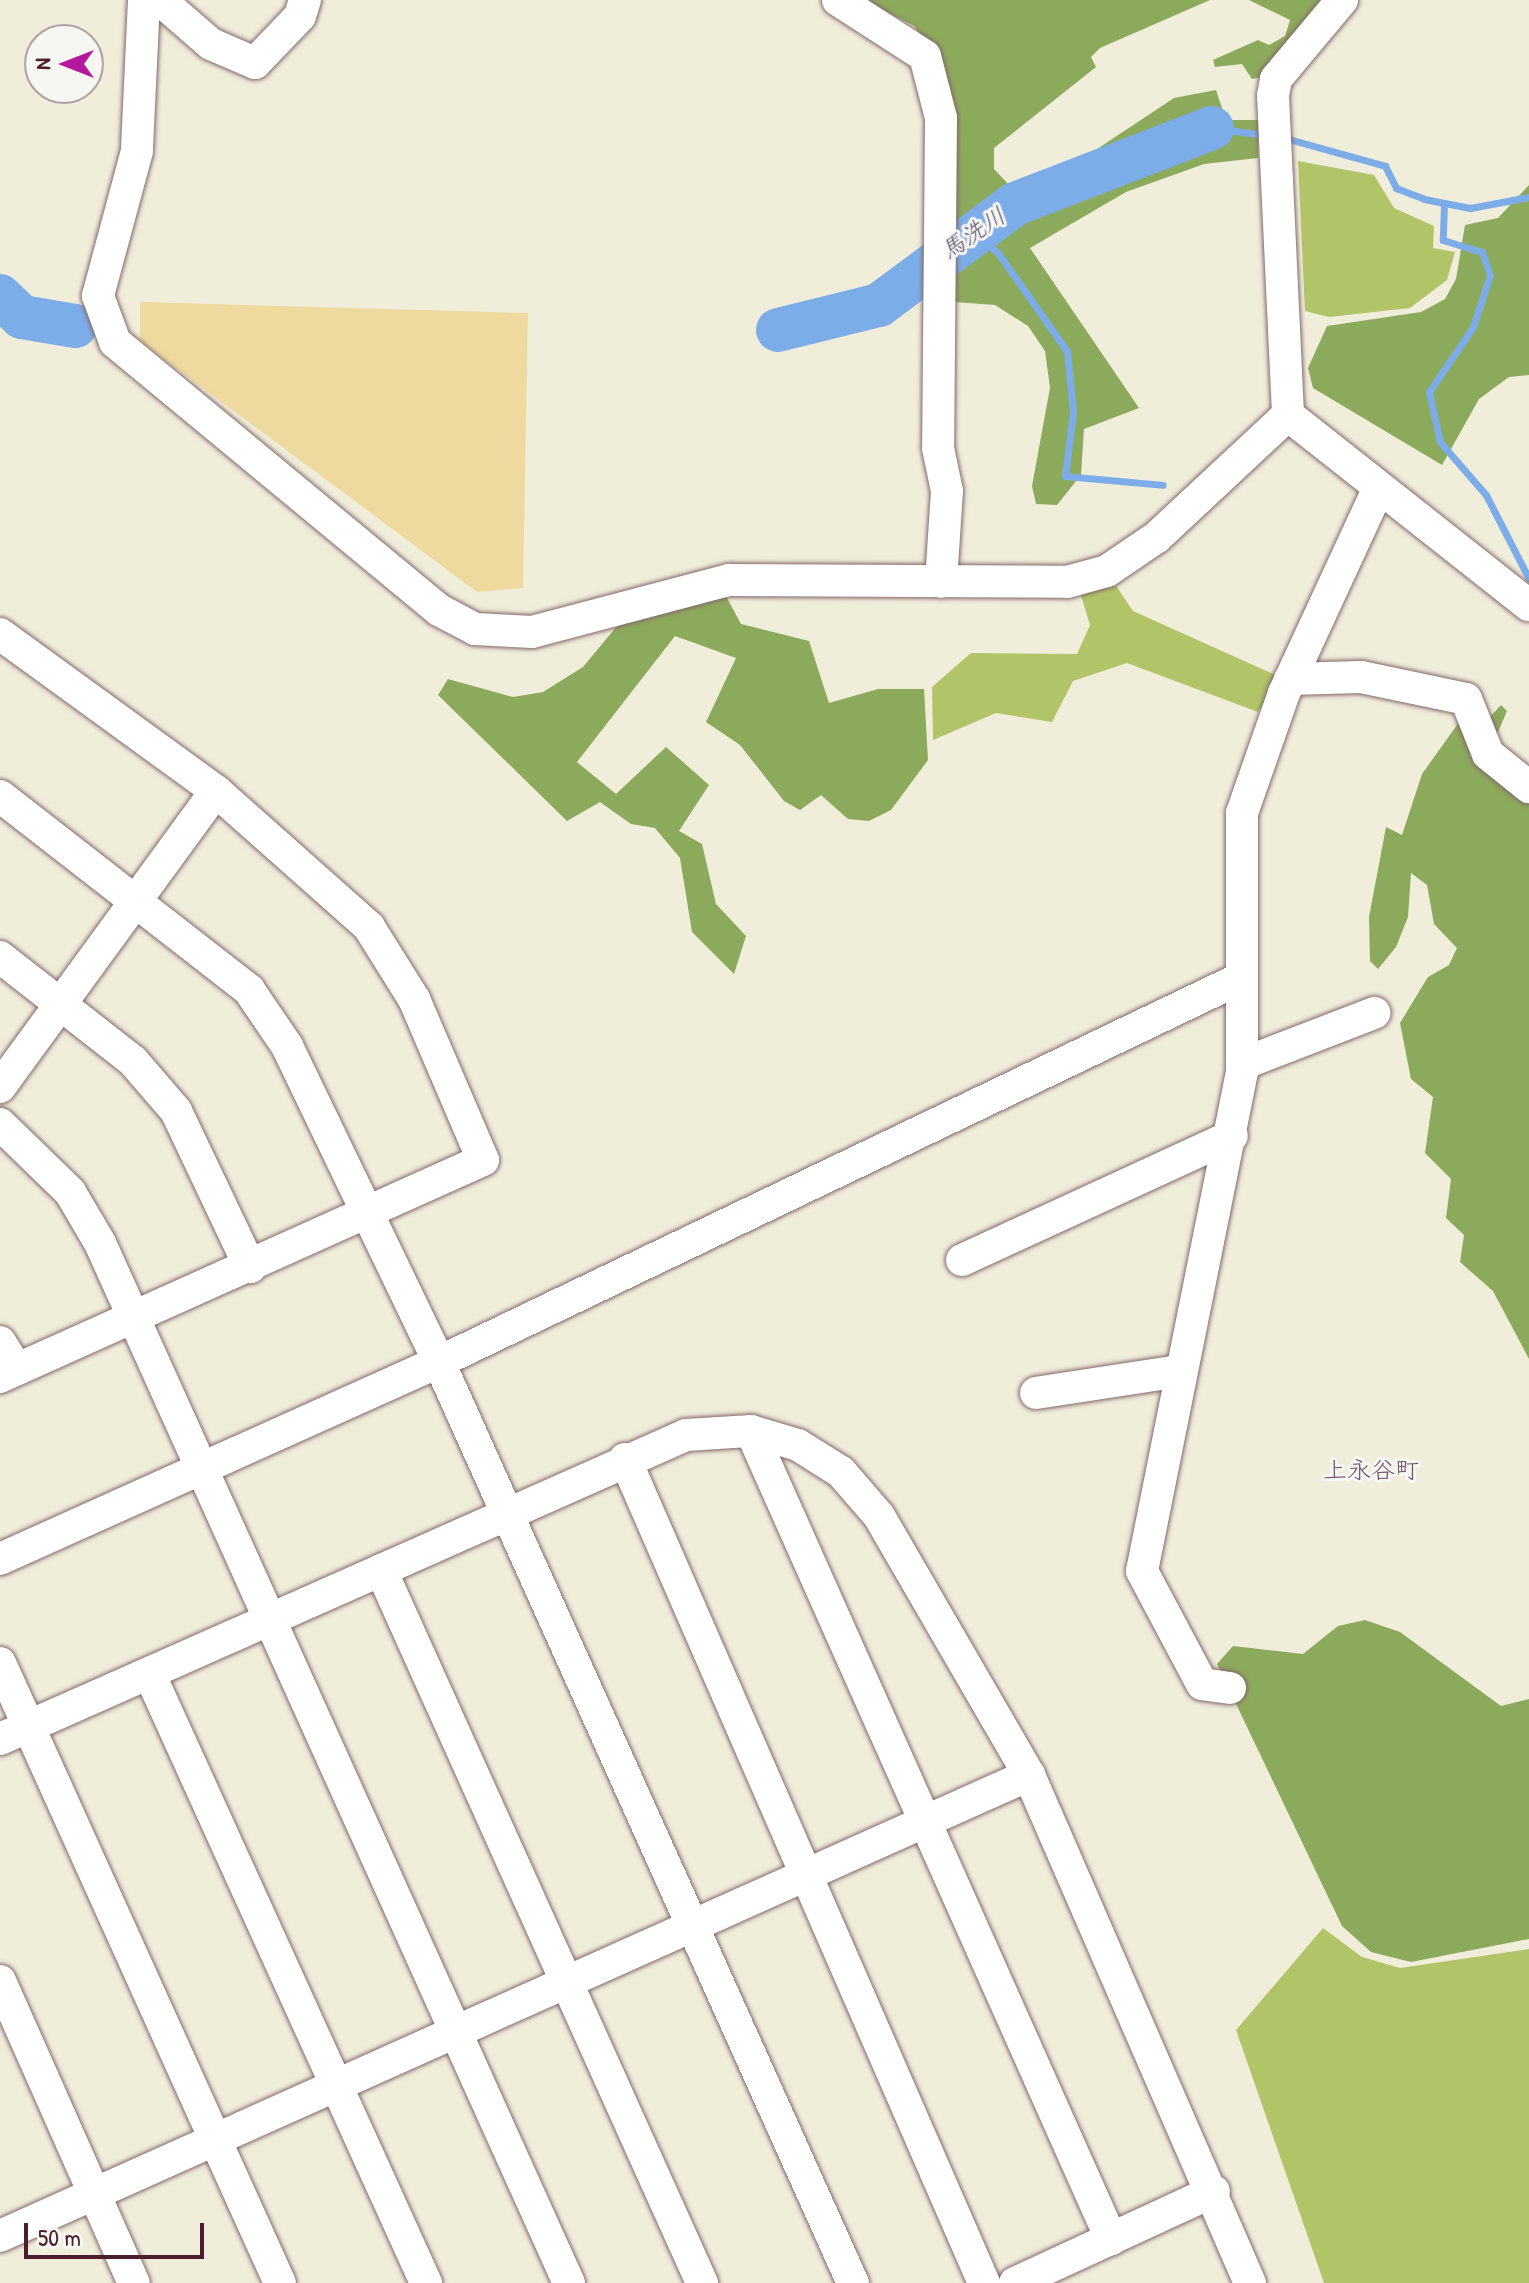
<!DOCTYPE html>
<html>
<head>
<meta charset="utf-8">
<style>
  body { margin:0 }
  #map { position:relative; width:1529px; height:2283px; overflow:hidden; background:#f0eddb; font-family:"Patrick Hand","Klee One",sans-serif }
  div>[style] { position:absolute }
  .green>* { inset:0; background:#b1c568 }
  .forest>* { inset:0; background:#8caa5c }
  .sand>* { inset:0; background:#eeda9e }
  .stream>* { height:7px; margin:-3.5px; padding:0 3.5px; transform-origin:3.5px; border-radius:3.5px; background:#7dade8 }
  .river>* { height:44px; margin:-22px; padding:0 22px; transform-origin:22px; border-radius:22px; background:#7dade8 }
  .roads { filter:drop-shadow(0 0 2px #846769) drop-shadow(0 0 2px #846769) }
  .minor>* { height:32px; margin:-16px; padding:0 16px; transform-origin:16px; border-radius:16px; background:#fff }
  span { translate:-50% -50%; white-space:nowrap; text-align:center; line-height:1.15; -webkit-text-stroke:6px #f6f6f2; paint-order:stroke }
  .water-label { font-size:24px; color:#5c516d; font-style:italic }
  .neighbourhood-label { font-size:24px; color:#71506b }
  .north { position:absolute; left:24px; top:24px; width:80px; height:80px; box-sizing:border-box; background:#f6f6f2; border:2px solid #b1a0a2; border-radius:50%; rotate:270deg; font-size:22px; font-weight:700; line-height:32px; text-align:center; color:#4a1f2b }
  .north::after { content:''; display:block; margin:auto; width:28px; height:36px; background:#b5179e; clip-path:polygon(50% 0,100% 100%,50% 72%,0 100%) }
  .scale { position:absolute; left:24px; top:2223px; width:180px; height:36px; box-sizing:border-box; border:4px solid #4a1f2b; border-top:0; padding-left:10px; font-size:24px; line-height:28px; white-space:nowrap; color:#4a1f2b; -webkit-text-stroke:6px #f6f6f2; paint-order:stroke }
</style>
</head>
<body>
<div id="map">
  <div class="green">
    <div style="clip-path:polygon(1298px 161px,1374px 175px,1394px 208px,1434px 226px,1433px 248px,1455px 252px,1447px 280px,1410px 308px,1329px 317px,1305px 311px)"></div>
    <div style="clip-path:polygon(1112px 580px,1133px 611px,1280px 677px,1258px 712px,1127px 663px,1073px 681px,1052px 722px,996px 713px,933px 740px,932px 687px,971px 653px,1077px 654px,1090px 625px,1079px 589px)"></div>
    <div style="clip-path:polygon(1323px 1928px,1362px 1957px,1400px 1968px,1529px 1949px,1529px 2283px,1324px 2283px,1236px 2030px)"></div>
  </div>
  <div class="forest">
    <div style="clip-path:polygon(864px 0,1210px 0,1100px 48px,1091px 57px,1096px 67px,994px 148px,994px 169px,1010px 186px,1088px 155px,1174px 98px,1216px 90px,1226px 120px,1258px 120px,1258px 158px,1204px 164px,1126px 192px,1030px 248px,1139px 408px,1084px 429px,1081px 475px,1057px 505px,1036px 504px,1032px 486px,1050px 388px,1045px 351px,1028px 326px,995px 305px,954px 302px,934px 52px,914px 26px)"></div>
    <div style="clip-path:polygon(1249px 0,1333px 0,1263px 77px,1252px 79px,1242px 64px,1215px 67px,1213px 60px,1258px 40px,1269px 45px,1285px 36px,1290px 20px)"></div>
    <div style="clip-path:polygon(1529px 185px,1529px 375px,1509px 377px,1479px 399px,1442px 465px,1313px 388px,1308px 368px,1327px 326px,1421px 312px,1445px 299px,1456px 279px,1465px 225px,1498px 218px)"></div>
    <div style="clip-path:polygon(726px 596px,741px 624px,809px 641px,829px 703px,878px 689px,924px 689px,928px 760px,891px 810px,869px 821px,848px 819px,821px 795px,800px 810px,784px 801px,740px 745px,706px 722px,736px 658px,675px 636px,577px 762px,616px 794px,666px 747px,709px 785px,679px 831px,702px 844px,716px 904px,746px 936px,734px 974px,692px 932px,680px 858px,655px 828px,631px 824px,600px 802px,567px 821px,438px 695px,448px 679px,513px 697px,543px 692px,583px 667px,622px 620px)"></div>
    <div style="clip-path:polygon(1501px 705px,1507px 711px,1492px 746px,1529px 784px,1529px 1359px,1493px 1291px,1460px 1262px,1464px 1235px,1446px 1218px,1451px 1179px,1425px 1153px,1433px 1097px,1411px 1079px,1400px 1023px,1428px 977px,1449px 965px,1457px 948px,1434px 924px,1427px 885px,1411px 873px,1408px 917px,1396px 947px,1378px 969px,1370px 961px,1369px 917px,1386px 827px,1402px 835px,1422px 774px,1467px 711px,1488px 719px)"></div>
    <div style="clip-path:polygon(1365px 1620px,1400px 1632px,1501px 1706px,1529px 1699px,1529px 1939px,1411px 1962px,1371px 1952px,1342px 1926px,1217px 1664px,1233px 1646px,1303px 1654px,1338px 1626px)"></div>
  </div>
  <div class="sand">
    <div style="clip-path:polygon(140px 302px,528px 313px,523px 588px,477px 592px,140px 341px)"></div>
  </div>
  <div class="stream">
    <div style="left:1212px;top:128px;width:53px;rotate:7.5deg"></div>
    <div style="left:1285px;top:138px;width:104px;rotate:15.6deg"></div>
    <div style="left:1385px;top:166px;width:25px;rotate:63deg"></div>
    <div style="left:1396px;top:188px;width:30px;rotate:21deg"></div>
    <div style="left:1424px;top:199px;width:47px;rotate:11.1deg"></div>
    <div style="left:1470px;top:208px;width:60px;rotate:-10.6deg"></div>
    <div style="left:1444px;top:204px;width:36px;rotate:92deg"></div>
    <div style="left:1443px;top:240px;width:41px;rotate:17.1deg"></div>
    <div style="left:1482px;top:252px;width:24px;rotate:71deg"></div>
    <div style="left:1490px;top:275px;width:55px;rotate:108.1deg"></div>
    <div style="left:1473px;top:327px;width:78px;rotate:124.1deg"></div>
    <div style="left:1429px;top:392px;width:51px;rotate:77.6deg"></div>
    <div style="left:1440px;top:442px;width:70px;rotate:49deg"></div>
    <div style="left:1486px;top:495px;width:94px;rotate:62.9deg"></div>
    <div style="left:973px;top:232px;width:33px;rotate:40deg"></div>
    <div style="left:998px;top:253px;width:120px;rotate:54.9deg"></div>
    <div style="left:1067px;top:351px;width:61px;rotate:84.4deg"></div>
    <div style="left:1073px;top:412px;width:64px;rotate:97.1deg"></div>
    <div style="left:1065px;top:476px;width:98px;rotate:5.2deg"></div>
  </div>
  <div class="river">
    <div style="left:0;top:296px;width:30px;rotate:44deg"></div>
    <div style="left:22px;top:317px;width:54px;rotate:9.6deg"></div>
    <div style="left:778px;top:330px;width:104px;rotate:-13.9deg"></div>
    <div style="left:879px;top:305px;width:169px;rotate:-36.6deg"></div>
    <div style="left:1015px;top:204px;width:211px;rotate:-21.1deg"></div>
  </div>
  <div class="roads">
    <div class="minor">
      <div style="left:144px;top:0;width:151px;rotate:92.7deg"></div>
      <div style="left:137px;top:151px;width:150px;rotate:105.1deg"></div>
      <div style="left:98px;top:296px;width:49px;rotate:69.7deg"></div>
      <div style="left:115px;top:342px;width:420px;rotate:39.6deg"></div>
      <div style="left:439px;top:610px;width:41px;rotate:27.8deg"></div>
      <div style="left:475px;top:629px;width:57px;rotate:3deg"></div>
      <div style="left:532px;top:632px;width:204px;rotate:-14.8deg"></div>
      <div style="left:729px;top:580px;width:338px;rotate:0.3deg"></div>
      <div style="left:1067px;top:582px;width:41px;rotate:-15.4deg"></div>
      <div style="left:1107px;top:571px;width:60px;rotate:-34.2deg"></div>
      <div style="left:1157px;top:537px;width:179px;rotate:-43deg"></div>
      <div style="left:160px;top:0;width:67px;rotate:40.8deg"></div>
      <div style="left:211px;top:44px;width:48px;rotate:23.4deg"></div>
      <div style="left:255px;top:63px;width:65px;rotate:-46.2deg"></div>
      <div style="left:300px;top:16px;width:17px;rotate:-73deg"></div>
      <div style="left:838px;top:0;width:103px;rotate:32.8deg"></div>
      <div style="left:925px;top:56px;width:64px;rotate:75.5deg"></div>
      <div style="left:941px;top:118px;width:330px;rotate:90.5deg"></div>
      <div style="left:938px;top:448px;width:44px;rotate:78.2deg"></div>
      <div style="left:947px;top:491px;width:91px;rotate:93.8deg"></div>
      <div style="left:1342px;top:0;width:103px;rotate:129.9deg"></div>
      <div style="left:1276px;top:79px;width:17px;rotate:100deg"></div>
      <div style="left:1273px;top:96px;width:319px;rotate:87.3deg"></div>
      <div style="left:1288px;top:415px;width:307px;rotate:38.3deg"></div>
      <div style="left:0;top:634px;width:267px;rotate:36deg"></div>
      <div style="left:216px;top:791px;width:205px;rotate:41.6deg"></div>
      <div style="left:369px;top:927px;width:85px;rotate:58deg"></div>
      <div style="left:414px;top:999px;width:175px;rotate:66.8deg"></div>
      <div style="left:483px;top:1160px;width:530px;rotate:155.81deg"></div>
      <div style="left:1290px;top:679px;width:71px;rotate:-1.6deg"></div>
      <div style="left:1361px;top:677px;width:107px;rotate:11.8deg"></div>
      <div style="left:1466px;top:699px;width:59px;rotate:68.2deg"></div>
      <div style="left:1488px;top:754px;width:53px;rotate:38.8deg"></div>
      <div style="left:0;top:796px;width:316px;rotate:37.9deg"></div>
      <div style="left:249px;top:990px;width:68px;rotate:55.8deg"></div>
      <div style="left:287px;top:1046px;width:351px;rotate:64.3deg"></div>
      <div style="left:439px;top:1362px;width:1010px;rotate:65.8deg"></div>
      <div style="left:0;top:957px;width:169px;rotate:38deg"></div>
      <div style="left:133px;top:1061px;width:66px;rotate:49.3deg"></div>
      <div style="left:176px;top:1111px;width:173px;rotate:64.6deg"></div>
      <div style="left:1242px;top:1064px;width:142px;rotate:-21.1deg"></div>
      <div style="left:0;top:1087px;width:366px;rotate:-53.9deg"></div>
      <div style="left:0;top:1124px;width:98px;rotate:44.2deg"></div>
      <div style="left:70px;top:1192px;width:59px;rotate:59.5deg"></div>
      <div style="left:100px;top:1243px;width:1141px;rotate:65.73deg"></div>
      <div style="left:962px;top:1260px;width:297px;rotate:-24.7deg"></div>
      <div style="left:0;top:1342px;width:32px;rotate:58deg"></div>
      <div style="left:1036px;top:1393px;width:145px;rotate:-8.7deg"></div>
      <div style="left:751px;top:1431px;width:885px;rotate:65.98deg"></div>
      <div style="left:625px;top:1459px;width:899px;rotate:66.46deg"></div>
      <div style="left:0;top:1559px;width:481px;rotate:-24.2deg"></div>
      <div style="left:439px;top:1362px;width:887px;rotate:-25.58deg"></div>
      <div style="left:381px;top:1570px;width:782px;rotate:65.76deg"></div>
      <div style="left:0;top:1663px;width:680px;rotate:65.7deg"></div>
      <div style="left:150px;top:1675px;width:668px;rotate:65.58deg"></div>
      <div style="left:1230px;top:1688px;width:28px;rotate:-172deg"></div>
      <div style="left:1202px;top:1684px;width:128px;rotate:-118deg"></div>
      <div style="left:1142px;top:1571px;width:509px;rotate:-78.67deg"></div>
      <div style="left:1242px;top:1072px;width:259px;rotate:-90deg"></div>
      <div style="left:1242px;top:813px;width:127px;rotate:-70.7deg"></div>
      <div style="left:1284px;top:693px;width:224px;rotate:-65.2deg"></div>
      <div style="left:0;top:1739px;width:750px;rotate:-23.9deg"></div>
      <div style="left:686px;top:1435px;width:65px;rotate:-3.5deg"></div>
      <div style="left:751px;top:1431px;width:49px;rotate:16.6deg"></div>
      <div style="left:798px;top:1445px;width:51px;rotate:32.1deg"></div>
      <div style="left:841px;top:1472px;width:58px;rotate:49.2deg"></div>
      <div style="left:879px;top:1516px;width:299px;rotate:59.9deg"></div>
      <div style="left:1029px;top:1775px;width:554px;rotate:66.49deg"></div>
      <div style="left:0;top:1981px;width:330px;rotate:66.1deg"></div>
      <div style="left:0;top:2236px;width:1128px;rotate:-24.13deg"></div>
      <div style="left:1015px;top:2283px;width:219px;rotate:-24.8deg"></div>
    </div>
  </div>
  <div class="water-label">
    <span style="left:973px;top:233px;rotate:-34deg">馬洗川</span>
  </div>
  <div class="neighbourhood-label">
    <span style="left:1371px;top:1470px">上永谷町</span>
  </div>
  <div class="north">N</div>
  <div class="scale">50 m</div>
</div>
</body>
</html>
